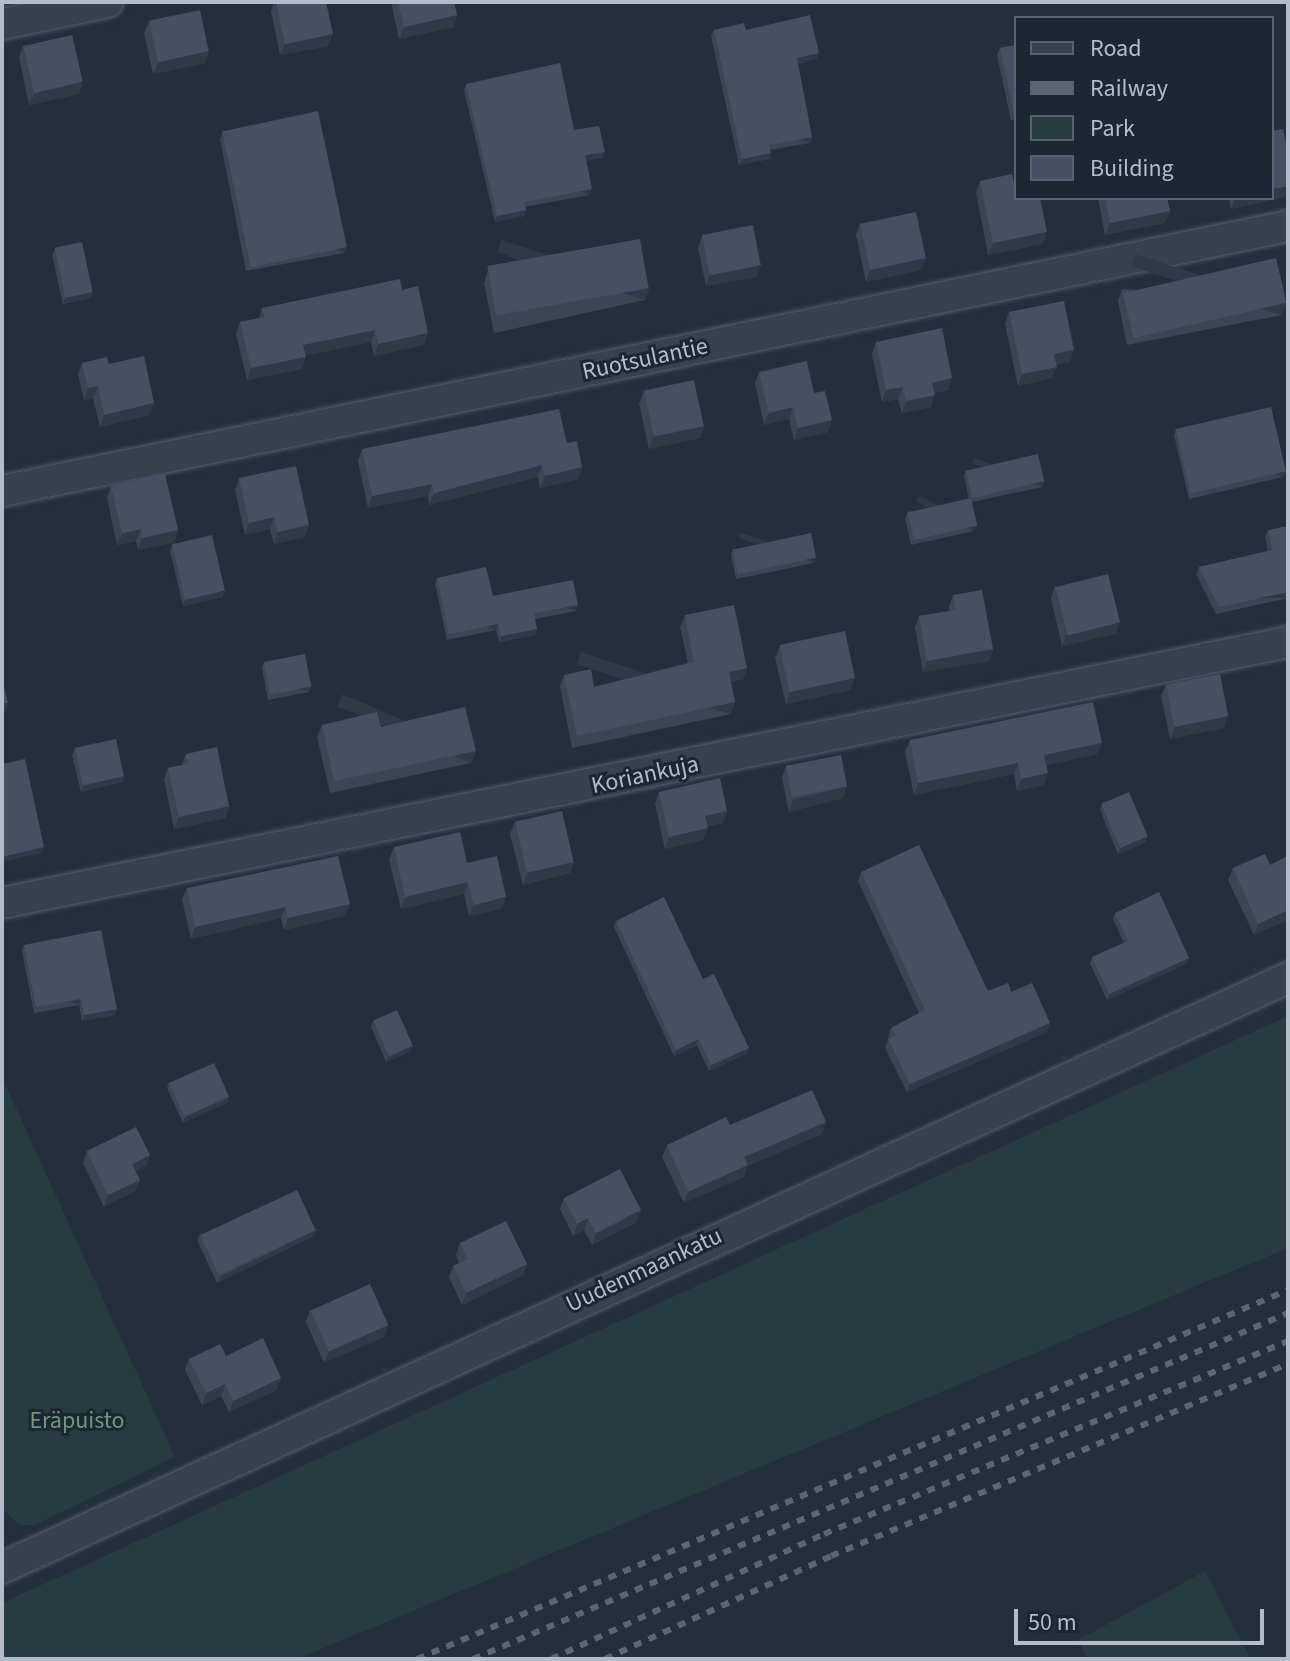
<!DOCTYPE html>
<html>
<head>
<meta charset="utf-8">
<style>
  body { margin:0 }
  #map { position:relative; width:1290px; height:1661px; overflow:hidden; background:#242f3e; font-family:"Source Sans 3",sans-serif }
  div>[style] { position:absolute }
  .green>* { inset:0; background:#263c3f }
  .roads { filter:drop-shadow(0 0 2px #565f6c) drop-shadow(0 0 2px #565f6c) }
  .minor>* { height:30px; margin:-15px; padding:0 15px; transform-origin:15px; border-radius:15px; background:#38414e }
  .rail>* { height:6px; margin-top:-3px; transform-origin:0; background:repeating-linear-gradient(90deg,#5a6575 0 8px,transparent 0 16px) }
  .wall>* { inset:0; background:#3b4654 }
  .shaded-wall>* { inset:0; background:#303945; transform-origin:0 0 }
  .building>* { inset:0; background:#455162; transform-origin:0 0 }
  span { translate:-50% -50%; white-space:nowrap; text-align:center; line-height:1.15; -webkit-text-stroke:6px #1d2633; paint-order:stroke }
  .street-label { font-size:24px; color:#b4bcc9 }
  .park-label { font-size:24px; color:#6b9a76 }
  .frame { position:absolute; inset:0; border:4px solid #b4bcc9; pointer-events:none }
  .legend { position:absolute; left:1014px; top:16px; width:260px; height:184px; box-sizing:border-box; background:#1d2633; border:2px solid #59626f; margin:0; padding:10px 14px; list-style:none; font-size:24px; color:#b4bcc9 }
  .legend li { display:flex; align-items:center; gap:16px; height:40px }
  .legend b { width:40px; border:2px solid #59626f }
  .scale { position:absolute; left:1014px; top:1609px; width:250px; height:36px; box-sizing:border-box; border:4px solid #b4bcc9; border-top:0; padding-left:10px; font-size:24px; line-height:28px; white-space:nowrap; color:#b4bcc9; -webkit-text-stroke:6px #1d2633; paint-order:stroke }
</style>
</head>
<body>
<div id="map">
  <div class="green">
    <div style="clip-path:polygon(1288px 1016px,1288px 1248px,297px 1659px,2px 1659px,2px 1603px)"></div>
    <div style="clip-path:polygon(2px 1077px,175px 1457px,35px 1525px,19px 1525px,2px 1508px)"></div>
    <div style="clip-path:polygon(1205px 1571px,1251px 1659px,1088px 1659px,1078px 1640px)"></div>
  </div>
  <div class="roads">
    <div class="minor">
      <div style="left:2px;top:24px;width:108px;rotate:-11.7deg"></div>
      <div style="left:2px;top:491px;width:1313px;rotate:-11.64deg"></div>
      <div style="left:2px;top:903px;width:1312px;rotate:-11.47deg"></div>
      <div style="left:2px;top:1568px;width:1415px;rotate:-24.65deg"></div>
    </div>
  </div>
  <div class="rail">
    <div style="left:417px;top:1659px;width:946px;rotate:-22.96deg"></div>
    <div style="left:473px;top:1659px;width:885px;rotate:-23deg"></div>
    <div style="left:551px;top:1659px;width:300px;rotate:-24.6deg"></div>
    <div style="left:824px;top:1534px;width:503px;rotate:-22.58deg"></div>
    <div style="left:605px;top:1659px;width:248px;rotate:-24.5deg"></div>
    <div style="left:831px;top:1556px;width:496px;rotate:-22.8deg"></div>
  </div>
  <div class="wall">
    <div style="clip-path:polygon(274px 2px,326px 2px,328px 46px,280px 55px,271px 11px)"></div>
    <div style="clip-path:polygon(391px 2px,454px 2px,457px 15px,453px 27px,399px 39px)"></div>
    <div style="clip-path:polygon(149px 21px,209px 51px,205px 63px,153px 74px,144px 33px)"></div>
    <div style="clip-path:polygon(714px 30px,746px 30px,819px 53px,816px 59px,798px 64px,812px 137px,810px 143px,770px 150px,771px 153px,769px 159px,739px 165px,711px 36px)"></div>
    <div style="clip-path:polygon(1016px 45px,1016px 119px,1011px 120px,997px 55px,1000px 48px)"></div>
    <div style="clip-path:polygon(23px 46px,79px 94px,29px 105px,19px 57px)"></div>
    <div style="clip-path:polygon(466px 84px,574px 130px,605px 152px,602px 158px,586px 161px,592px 189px,589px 195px,525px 207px,526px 210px,524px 216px,495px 222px,464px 90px)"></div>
    <div style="clip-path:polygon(223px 133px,346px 247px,344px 253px,246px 271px,220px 139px)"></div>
    <div style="clip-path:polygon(1288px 142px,1288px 196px,1231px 209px,1229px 198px,1272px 198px,1286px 143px)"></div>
    <div style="clip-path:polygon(980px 181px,1016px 198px,1043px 244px,988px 255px,976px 192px)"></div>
    <div style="clip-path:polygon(1098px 198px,1167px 198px,1170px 211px,1165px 223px,1105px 235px)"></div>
    <div style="clip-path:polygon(860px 223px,921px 270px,866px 282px,856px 235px)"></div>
    <div style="clip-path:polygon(702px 236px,757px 277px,706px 286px,698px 248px)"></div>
    <div style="clip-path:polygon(55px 249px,91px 298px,63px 304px,52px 255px)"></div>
    <div style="clip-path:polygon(488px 271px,649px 288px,645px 300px,494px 333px,484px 283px)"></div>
    <div style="clip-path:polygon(1122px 289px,1286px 303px,1282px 315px,1127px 345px,1118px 301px)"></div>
    <div style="clip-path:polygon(402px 290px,424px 345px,374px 356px,371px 342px,306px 355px,302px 369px,247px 380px,236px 334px,240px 322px,259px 318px,262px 308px)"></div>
    <div style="clip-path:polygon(1009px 312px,1070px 362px,1056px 364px,1052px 378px,1018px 386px,1005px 324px)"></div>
    <div style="clip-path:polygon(876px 342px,948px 390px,935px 393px,931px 407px,902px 413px,898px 399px,882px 402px,872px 354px)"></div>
    <div style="clip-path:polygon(82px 363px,109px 364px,150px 415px,100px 427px,93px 398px,84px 400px,78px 375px)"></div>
    <div style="clip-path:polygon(759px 372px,814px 393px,828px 432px,794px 440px,789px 419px,764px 425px,755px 384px)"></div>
    <div style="clip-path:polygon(644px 391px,704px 426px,700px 438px,649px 449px,639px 403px)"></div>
    <div style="clip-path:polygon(1176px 429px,1286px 471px,1283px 477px,1189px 499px,1174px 435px)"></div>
    <div style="clip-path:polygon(567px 443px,582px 467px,578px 479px,540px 488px,538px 477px,429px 505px,428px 496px,368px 508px,358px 461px,362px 449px)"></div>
    <div style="clip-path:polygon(966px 470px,1044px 481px,1042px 487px,972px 502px,974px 531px,911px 545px,905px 518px,908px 512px,969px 499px,964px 476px)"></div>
    <div style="clip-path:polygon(239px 478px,305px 537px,274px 544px,270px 529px,245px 535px,235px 490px)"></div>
    <div style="clip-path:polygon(111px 486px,178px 530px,174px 542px,138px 550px,136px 541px,117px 545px,107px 498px)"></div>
    <div style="clip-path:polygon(1268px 530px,1288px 598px,1216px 614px,1196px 574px,1199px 567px,1268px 551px,1265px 537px)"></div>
    <div style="clip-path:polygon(172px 545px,223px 597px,183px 606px,170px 551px)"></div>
    <div style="clip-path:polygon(733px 549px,816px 557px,814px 563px,736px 579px,731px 555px)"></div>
    <div style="clip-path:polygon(437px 578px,493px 596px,578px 605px,576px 611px,535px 619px,535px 635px,499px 642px,496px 630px,447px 640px,435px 584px)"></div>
    <div style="clip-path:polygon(1055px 586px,1116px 634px,1062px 646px,1051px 598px)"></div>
    <div style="clip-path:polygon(953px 595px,993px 649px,989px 661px,923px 672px,915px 628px,919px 616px,949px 611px,949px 607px)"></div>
    <div style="clip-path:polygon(685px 615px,747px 668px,743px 679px,731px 682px,735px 702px,731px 714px,572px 748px,560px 687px,564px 675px,594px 687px,688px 663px,680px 627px)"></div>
    <div style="clip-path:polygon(780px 646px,851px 690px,786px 704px,775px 658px)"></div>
    <div style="clip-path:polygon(264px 662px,311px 686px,309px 692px,268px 700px,262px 668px)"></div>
    <div style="clip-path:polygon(1166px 685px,1224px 728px,1170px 739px,1161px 696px)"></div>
    <div style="clip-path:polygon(322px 725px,381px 727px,476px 751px,471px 763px,330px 793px,317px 737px)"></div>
    <div style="clip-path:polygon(910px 740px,1097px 754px,1046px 765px,1044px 785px,1017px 791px,1014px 774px,914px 795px,905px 752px)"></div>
    <div style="clip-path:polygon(75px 749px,124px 776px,122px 782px,81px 792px,72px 755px)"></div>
    <div style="clip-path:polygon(186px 754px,229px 806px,225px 818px,174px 829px,164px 780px,168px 768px,182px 765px)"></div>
    <div style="clip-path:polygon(786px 766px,847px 786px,843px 798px,789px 812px,782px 778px)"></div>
    <div style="clip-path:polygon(659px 792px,727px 811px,723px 823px,707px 826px,703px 840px,665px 849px,655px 804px)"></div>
    <div style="clip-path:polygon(1102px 804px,1146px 842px,1118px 854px,1100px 810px)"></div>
    <div style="clip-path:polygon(515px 822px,574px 862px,570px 873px,523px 885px,510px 834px)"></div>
    <div style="clip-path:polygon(394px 847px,467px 863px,502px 909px,469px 916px,464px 894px,401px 909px,389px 859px)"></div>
    <div style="clip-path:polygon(1288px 856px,1288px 920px,1254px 935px,1228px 880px,1233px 868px,1270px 865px)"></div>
    <div style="clip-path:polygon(861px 872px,988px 991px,1011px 992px,1047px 1032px,907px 1092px,885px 1048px,889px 1039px,888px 1037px,891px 1028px,919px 1013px,858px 881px)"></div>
    <div style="clip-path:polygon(187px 888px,350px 904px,345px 916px,284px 930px,281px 918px,191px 939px,182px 899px)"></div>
    <div style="clip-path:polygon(1115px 913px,1189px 958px,1186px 964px,1107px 1000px,1090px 963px,1092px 957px,1124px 943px,1113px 919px)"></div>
    <div style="clip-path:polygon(616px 921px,703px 979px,749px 1048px,746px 1054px,709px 1071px,697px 1045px,674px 1056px,614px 927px)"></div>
    <div style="clip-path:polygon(24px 945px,117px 1009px,115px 1015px,82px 1021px,79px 1005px,34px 1013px,22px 951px)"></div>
    <div style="clip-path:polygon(373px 1021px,410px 1052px,386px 1062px,371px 1027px)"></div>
    <div style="clip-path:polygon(169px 1082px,229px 1097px,227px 1103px,183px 1123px,167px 1088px)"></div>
    <div style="clip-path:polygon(826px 1122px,822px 1134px,747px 1166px,744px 1177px,684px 1203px,662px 1157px,667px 1145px,730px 1125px)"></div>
    <div style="clip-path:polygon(87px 1151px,150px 1155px,146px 1166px,135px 1171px,140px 1180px,135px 1191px,104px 1207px,83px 1163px)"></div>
    <div style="clip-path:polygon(564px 1198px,637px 1222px,592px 1245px,584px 1230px,573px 1236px,560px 1209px)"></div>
    <div style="clip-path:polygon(316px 1230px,314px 1236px,217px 1283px,197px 1240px,200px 1234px)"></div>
    <div style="clip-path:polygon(460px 1243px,527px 1264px,523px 1275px,462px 1305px,449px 1277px,453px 1266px,459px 1263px,456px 1255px)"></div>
    <div style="clip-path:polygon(310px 1310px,388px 1325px,384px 1337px,324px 1363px,306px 1322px)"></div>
    <div style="clip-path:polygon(226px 1356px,277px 1390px,229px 1412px,221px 1396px,202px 1405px,185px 1370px,189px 1359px)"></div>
  </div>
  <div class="shaded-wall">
    <div style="clip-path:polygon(457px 15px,453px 27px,399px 39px,404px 27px)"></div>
    <div style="clip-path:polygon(333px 34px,328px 46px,280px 55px,285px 44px)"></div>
    <div style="clip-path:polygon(209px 51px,205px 63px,153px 74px,158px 63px)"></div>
    <div style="clip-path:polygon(819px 53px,816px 59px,795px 64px,797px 58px)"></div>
    <div style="clip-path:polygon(83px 82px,79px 94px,29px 105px,34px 93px)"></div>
    <div style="left:812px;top:137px;width:6px;height:44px;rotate:108deg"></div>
    <div style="clip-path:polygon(605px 152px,602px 158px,583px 161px,585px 155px)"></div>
    <div style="clip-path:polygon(771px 153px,769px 159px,739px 165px,742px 159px)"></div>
    <div style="clip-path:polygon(1288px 186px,1288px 196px,1231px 209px,1235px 198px,1272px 198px,1272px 189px)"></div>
    <div style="left:592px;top:189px;width:7px;height:69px;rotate:117deg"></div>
    <div style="clip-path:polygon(526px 210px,524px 216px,495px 222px,497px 216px)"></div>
    <div style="clip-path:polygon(1170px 211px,1165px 223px,1105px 235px,1110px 223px)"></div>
    <div style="clip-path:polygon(1047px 232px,1043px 244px,988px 255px,993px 243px)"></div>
    <div style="left:346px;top:247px;width:6px;height:100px;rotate:108deg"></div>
    <div style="clip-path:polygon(926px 258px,921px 270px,866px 282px,870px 270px)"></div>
    <div style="clip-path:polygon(761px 265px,757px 277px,706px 286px,710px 274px)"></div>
    <div style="left:649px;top:288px;width:13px;height:155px;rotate:108deg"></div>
    <div style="clip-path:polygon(93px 292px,91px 298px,63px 304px,65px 298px)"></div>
    <div style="left:1286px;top:303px;width:13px;height:158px;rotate:108deg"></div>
    <div style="clip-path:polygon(375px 330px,371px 342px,299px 357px,303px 345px)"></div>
    <div style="clip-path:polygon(428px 333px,424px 345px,374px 356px,378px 344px)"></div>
    <div style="clip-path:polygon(1074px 350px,1070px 362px,1050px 366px,1054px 354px)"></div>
    <div style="clip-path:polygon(306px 357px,302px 369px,247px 380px,251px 368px)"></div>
    <div style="clip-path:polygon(1057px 367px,1052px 378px,1018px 386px,1022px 374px)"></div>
    <div style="clip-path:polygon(952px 378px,948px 390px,928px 394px,932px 383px)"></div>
    <div style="clip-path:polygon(98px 386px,93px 398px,84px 400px,88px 388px)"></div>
    <div style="clip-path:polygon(903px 387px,898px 399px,882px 402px,886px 390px)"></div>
    <div style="clip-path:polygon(935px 395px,931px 407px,902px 413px,906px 401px)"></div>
    <div style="clip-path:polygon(154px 403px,150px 415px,100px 427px,104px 415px)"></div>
    <div style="clip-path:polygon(793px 407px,789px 419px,764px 425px,769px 413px)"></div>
    <div style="clip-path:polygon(832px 420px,828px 432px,794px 440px,798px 428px)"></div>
    <div style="clip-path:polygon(704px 426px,700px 438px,649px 449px,653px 437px)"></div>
    <div style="clip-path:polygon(542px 465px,538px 477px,429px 505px,434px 493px)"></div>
    <div style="clip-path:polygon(582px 467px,578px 479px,540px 488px,545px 476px)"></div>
    <div style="left:1286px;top:471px;width:7px;height:98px;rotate:117deg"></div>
    <div style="left:1044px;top:481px;width:6px;height:74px;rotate:108deg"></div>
    <div style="clip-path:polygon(432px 484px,428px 496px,368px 508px,372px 496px)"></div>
    <div style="clip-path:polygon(274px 517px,270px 529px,245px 535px,249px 523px)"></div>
    <div style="clip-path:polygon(309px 525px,305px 537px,274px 544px,278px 532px)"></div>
    <div style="left:977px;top:525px;width:7px;height:65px;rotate:117deg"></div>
    <div style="clip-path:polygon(141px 529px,136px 541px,117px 545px,122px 533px)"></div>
    <div style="clip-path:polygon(178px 530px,174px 542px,138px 550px,142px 538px)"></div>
    <div style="left:816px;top:557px;width:6px;height:79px;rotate:108deg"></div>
    <div style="clip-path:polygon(225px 591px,223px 597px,183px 606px,185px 600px)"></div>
    <div style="left:1288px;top:592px;width:6px;height:71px;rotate:90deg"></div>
    <div style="left:578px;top:605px;width:6px;height:45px;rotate:108deg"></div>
    <div style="clip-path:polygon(1120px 623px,1116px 634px,1062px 646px,1066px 634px)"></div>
    <div style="left:498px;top:624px;width:6px;height:50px;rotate:108deg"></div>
    <div style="clip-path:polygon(537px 629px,535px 635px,499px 642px,501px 636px)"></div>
    <div style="clip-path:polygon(993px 649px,989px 661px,923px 672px,927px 661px)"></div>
    <div style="clip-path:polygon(747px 668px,743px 679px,724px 683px,729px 672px)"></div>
    <div style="clip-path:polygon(855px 678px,851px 690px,786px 704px,790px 692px)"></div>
    <div style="left:311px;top:686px;width:6px;height:42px;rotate:108deg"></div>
    <div style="left:735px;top:702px;width:13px;height:162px;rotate:108deg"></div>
    <div style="clip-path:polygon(8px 703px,3px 715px,2px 715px,2px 704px)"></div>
    <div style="clip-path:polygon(1228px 716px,1224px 728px,1170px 739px,1175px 727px)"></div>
    <div style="clip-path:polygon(1102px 743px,1097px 754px,1040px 767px,1044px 755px)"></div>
    <div style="left:476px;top:751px;width:13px;height:145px;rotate:113deg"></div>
    <div style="clip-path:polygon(1018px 763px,1014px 774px,914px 795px,918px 783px)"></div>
    <div style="clip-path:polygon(1048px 773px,1044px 785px,1017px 791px,1021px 779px)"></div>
    <div style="clip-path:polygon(124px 776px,122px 782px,81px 792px,83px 786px)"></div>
    <div style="clip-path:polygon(847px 786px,843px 798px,789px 812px,793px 800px)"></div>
    <div style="clip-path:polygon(229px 806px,225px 818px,174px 829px,179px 817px)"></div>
    <div style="clip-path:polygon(727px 811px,723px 823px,700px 827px,705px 816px)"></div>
    <div style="clip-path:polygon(708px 828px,703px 840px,665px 849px,669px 837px)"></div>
    <div style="clip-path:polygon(1148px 836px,1146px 842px,1118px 854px,1120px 848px)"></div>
    <div style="clip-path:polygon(44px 847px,42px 853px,2px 862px,2px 857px)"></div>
    <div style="clip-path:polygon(574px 862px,570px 873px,523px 885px,527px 873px)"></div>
    <div style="clip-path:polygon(468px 882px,464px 894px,401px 909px,405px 897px)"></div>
    <div style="clip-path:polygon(506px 897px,502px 909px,469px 916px,474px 905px)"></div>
    <div style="clip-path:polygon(350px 904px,345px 916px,284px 930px,288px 918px)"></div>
    <div style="clip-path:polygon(286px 907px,281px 918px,191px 939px,195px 927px)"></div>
    <div style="clip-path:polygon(1288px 910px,1288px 920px,1254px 935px,1258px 924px)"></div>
    <div style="clip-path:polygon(1189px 958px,1186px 964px,1107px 1000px,1109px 994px)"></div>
    <div style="left:81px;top:999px;width:6px;height:46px;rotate:108deg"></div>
    <div style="clip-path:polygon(117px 1009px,115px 1015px,82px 1021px,84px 1015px)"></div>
    <div style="clip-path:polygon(1050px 1023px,1047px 1032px,907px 1092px,910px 1084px)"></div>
    <div style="clip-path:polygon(699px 1039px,697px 1045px,674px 1056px,676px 1050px)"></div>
    <div style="clip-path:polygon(413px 1046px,410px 1052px,386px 1062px,388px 1056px)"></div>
    <div style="clip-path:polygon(749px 1048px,746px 1054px,709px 1071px,711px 1065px)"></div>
    <div style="clip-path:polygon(229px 1097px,227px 1103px,183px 1123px,185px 1117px)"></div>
    <div style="clip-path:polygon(826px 1122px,822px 1134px,747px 1166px,744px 1177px,684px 1203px,688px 1192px,744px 1157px)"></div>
    <div style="clip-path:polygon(150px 1155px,146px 1166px,127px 1175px,132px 1164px)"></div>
    <div style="clip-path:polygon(140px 1180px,135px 1191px,104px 1207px,108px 1195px)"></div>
    <div style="clip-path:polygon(641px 1210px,637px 1222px,592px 1245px,596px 1233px)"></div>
    <div style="clip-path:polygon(588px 1218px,584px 1230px,573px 1236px,577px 1224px)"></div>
    <div style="clip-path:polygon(316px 1230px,314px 1236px,217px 1283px,220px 1277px)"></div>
    <div style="clip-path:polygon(527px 1264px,523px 1275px,462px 1305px,466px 1293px)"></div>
    <div style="clip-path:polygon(388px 1325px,384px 1337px,324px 1363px,329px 1351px)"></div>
    <div style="clip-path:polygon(281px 1378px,277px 1390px,229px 1412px,233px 1401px)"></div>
    <div style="clip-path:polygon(225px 1384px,221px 1396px,202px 1405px,206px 1393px)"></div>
  </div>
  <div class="building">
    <div style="clip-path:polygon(276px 2px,326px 2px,333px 34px,285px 44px)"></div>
    <div style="clip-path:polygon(398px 2px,454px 2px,457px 15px,404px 27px)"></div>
    <div style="left:200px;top:10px;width:42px;height:52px;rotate:78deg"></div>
    <div style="clip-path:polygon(810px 15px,819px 53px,797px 58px,812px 137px,769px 145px,771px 153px,742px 159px,714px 30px,744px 23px,746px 30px)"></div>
    <div style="left:72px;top:35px;width:48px;height:50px;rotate:77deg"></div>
    <div style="clip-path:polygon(1016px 45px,1016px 114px,1014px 114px,1000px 48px)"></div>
    <div style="clip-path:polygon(560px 63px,574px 130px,599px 126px,605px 152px,585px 155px,592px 189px,524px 202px,526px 210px,497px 216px,466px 84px)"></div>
    <div style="left:318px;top:111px;width:139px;height:98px;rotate:78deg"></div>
    <div style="clip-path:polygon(1283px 129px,1286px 143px,1288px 142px,1288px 186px,1272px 189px,1272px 131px)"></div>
    <div style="clip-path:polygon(1012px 174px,1016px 191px,1016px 198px,1040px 198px,1047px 232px,993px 243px,980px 181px)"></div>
    <div style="clip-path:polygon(1105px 198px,1167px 198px,1170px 211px,1110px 223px)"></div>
    <div style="left:916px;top:212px;width:47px;height:57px;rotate:78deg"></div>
    <div style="left:753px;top:225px;width:41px;height:52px;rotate:79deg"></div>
    <div style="left:640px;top:239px;width:50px;height:155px;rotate:80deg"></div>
    <div style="left:82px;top:242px;width:51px;height:28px;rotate:78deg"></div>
    <div style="left:1276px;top:258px;width:46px;height:157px;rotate:77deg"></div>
    <div style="clip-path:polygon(400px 279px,402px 290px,418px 286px,428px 333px,378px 344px,375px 330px,303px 345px,306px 357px,251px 368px,240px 322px,265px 317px,262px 308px)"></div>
    <div style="clip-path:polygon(1064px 301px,1074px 350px,1054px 354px,1057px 367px,1022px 374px,1009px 312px)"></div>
    <div style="clip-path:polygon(942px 328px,952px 378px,932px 383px,935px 395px,906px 401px,903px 387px,886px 390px,876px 342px)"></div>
    <div style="clip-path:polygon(144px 356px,154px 403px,104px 415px,98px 386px,88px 388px,82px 363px,107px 357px,109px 364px)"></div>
    <div style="clip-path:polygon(807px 361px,814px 393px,825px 391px,832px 420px,798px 428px,793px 407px,769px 413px,759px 372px)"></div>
    <div style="left:694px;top:380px;width:47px;height:51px;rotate:78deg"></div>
    <div style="left:1271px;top:407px;width:66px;height:98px;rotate:77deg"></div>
    <div style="clip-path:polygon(559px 409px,567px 443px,577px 441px,582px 467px,545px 476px,542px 465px,434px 493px,432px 484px,372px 496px,362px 449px)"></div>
    <div style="left:1038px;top:454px;width:28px;height:74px;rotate:77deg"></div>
    <div style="clip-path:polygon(296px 466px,309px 525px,278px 532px,274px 517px,249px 523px,239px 478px)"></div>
    <div style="clip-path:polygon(165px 474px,178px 530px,142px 538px,141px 529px,122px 533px,111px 486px)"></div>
    <div style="left:971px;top:498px;width:28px;height:65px;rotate:77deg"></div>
    <div style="clip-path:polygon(1288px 526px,1288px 592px,1219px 607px,1199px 567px,1272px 550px,1268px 530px)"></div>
    <div style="left:811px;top:533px;width:25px;height:80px;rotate:78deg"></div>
    <div style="left:212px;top:535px;width:57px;height:41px;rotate:77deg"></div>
    <div style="clip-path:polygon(486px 567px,493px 596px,573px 580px,578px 605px,534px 613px,537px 629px,501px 636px,498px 624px,449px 634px,437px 578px)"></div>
    <div style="left:1108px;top:574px;width:50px;height:54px;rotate:76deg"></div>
    <div style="clip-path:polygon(982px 590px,993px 649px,927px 661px,919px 616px,956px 610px,953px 595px)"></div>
    <div style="clip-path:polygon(734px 605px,747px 668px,729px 672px,735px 702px,577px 736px,564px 675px,591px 669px,594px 687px,694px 662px,685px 615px)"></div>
    <div style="left:845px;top:631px;width:48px;height:67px;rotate:78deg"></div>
    <div style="left:305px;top:654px;width:33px;height:42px;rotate:79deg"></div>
    <div style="left:1220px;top:674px;width:43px;height:55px;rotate:79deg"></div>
    <div style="clip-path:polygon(2px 679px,8px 703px,2px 704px)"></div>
    <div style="clip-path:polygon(1093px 702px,1102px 743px,1044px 755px,1048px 773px,1021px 779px,1018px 763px,918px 783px,910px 740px)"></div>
    <div style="clip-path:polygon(465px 707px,476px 751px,334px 781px,322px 725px,377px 712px,381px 727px)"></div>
    <div style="left:116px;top:739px;width:38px;height:42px;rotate:78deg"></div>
    <div style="clip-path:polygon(217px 747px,229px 806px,179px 817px,168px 768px,188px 764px,186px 754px)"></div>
    <div style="left:841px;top:755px;width:32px;height:56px;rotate:79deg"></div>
    <div style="clip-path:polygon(25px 759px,44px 847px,2px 857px,2px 764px)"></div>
    <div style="clip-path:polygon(720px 778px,727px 811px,705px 816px,708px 828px,669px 837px,659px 792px)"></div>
    <div style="left:1129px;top:792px;width:48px;height:30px;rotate:67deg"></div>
    <div style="left:562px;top:811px;width:52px;height:48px;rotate:77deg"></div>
    <div style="clip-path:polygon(460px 832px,467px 863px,497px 856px,506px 897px,474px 905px,468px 882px,405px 897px,394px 847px)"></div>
    <div style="clip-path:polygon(919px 845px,988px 991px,1008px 983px,1011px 992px,1032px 983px,1050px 1023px,910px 1084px,888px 1039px,896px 1035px,891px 1028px,925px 1010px,861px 872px)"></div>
    <div style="clip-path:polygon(1265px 854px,1270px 865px,1288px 856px,1288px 910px,1258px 924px,1233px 868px)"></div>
    <div style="clip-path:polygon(338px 856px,350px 904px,288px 918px,286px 907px,195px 927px,187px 888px)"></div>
    <div style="clip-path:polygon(1159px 892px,1189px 958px,1109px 994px,1092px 957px,1128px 941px,1115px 913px)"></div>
    <div style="clip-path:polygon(664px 897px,703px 979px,714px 974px,749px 1048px,711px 1065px,699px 1039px,676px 1050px,616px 921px)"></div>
    <div style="clip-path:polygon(101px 930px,117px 1009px,84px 1015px,81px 999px,36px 1007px,24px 945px)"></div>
    <div style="left:397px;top:1010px;width:39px;height:26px;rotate:66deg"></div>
    <div style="left:214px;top:1063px;width:37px;height:49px;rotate:66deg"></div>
    <div style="clip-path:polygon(812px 1090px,826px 1122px,744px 1157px,748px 1165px,688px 1192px,667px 1145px,726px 1117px,730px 1125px)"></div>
    <div style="clip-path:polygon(136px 1127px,150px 1155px,132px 1164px,140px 1180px,108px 1195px,87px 1151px)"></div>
    <div style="clip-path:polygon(620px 1169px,641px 1210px,596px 1233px,588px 1218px,577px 1224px,564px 1198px)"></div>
    <div style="left:297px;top:1190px;width:44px;height:107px;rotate:65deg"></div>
    <div style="clip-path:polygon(506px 1221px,527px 1264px,466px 1293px,453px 1266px,468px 1259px,460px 1243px)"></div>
    <div style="left:370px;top:1284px;width:45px;height:65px;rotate:66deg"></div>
    <div style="clip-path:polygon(263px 1338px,281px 1378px,233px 1401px,225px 1384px,206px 1393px,189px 1359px,220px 1344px,226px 1356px)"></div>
  </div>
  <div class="street-label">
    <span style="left:645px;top:359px;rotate:-12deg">Ruotsulantie</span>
    <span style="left:645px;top:775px;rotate:-12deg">Koriankuja</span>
    <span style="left:644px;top:1270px;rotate:-25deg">Uudenmaankatu</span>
  </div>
  <div class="park-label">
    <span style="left:77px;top:1421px">Eräpuisto</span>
  </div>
  <div class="frame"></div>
  <ul class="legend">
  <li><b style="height:10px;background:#38414e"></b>Road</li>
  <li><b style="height:10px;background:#5a6575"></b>Railway</li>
  <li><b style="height:22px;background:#263c3f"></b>Park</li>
  <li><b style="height:22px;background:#455162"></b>Building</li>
  </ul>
  <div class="scale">50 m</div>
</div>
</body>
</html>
